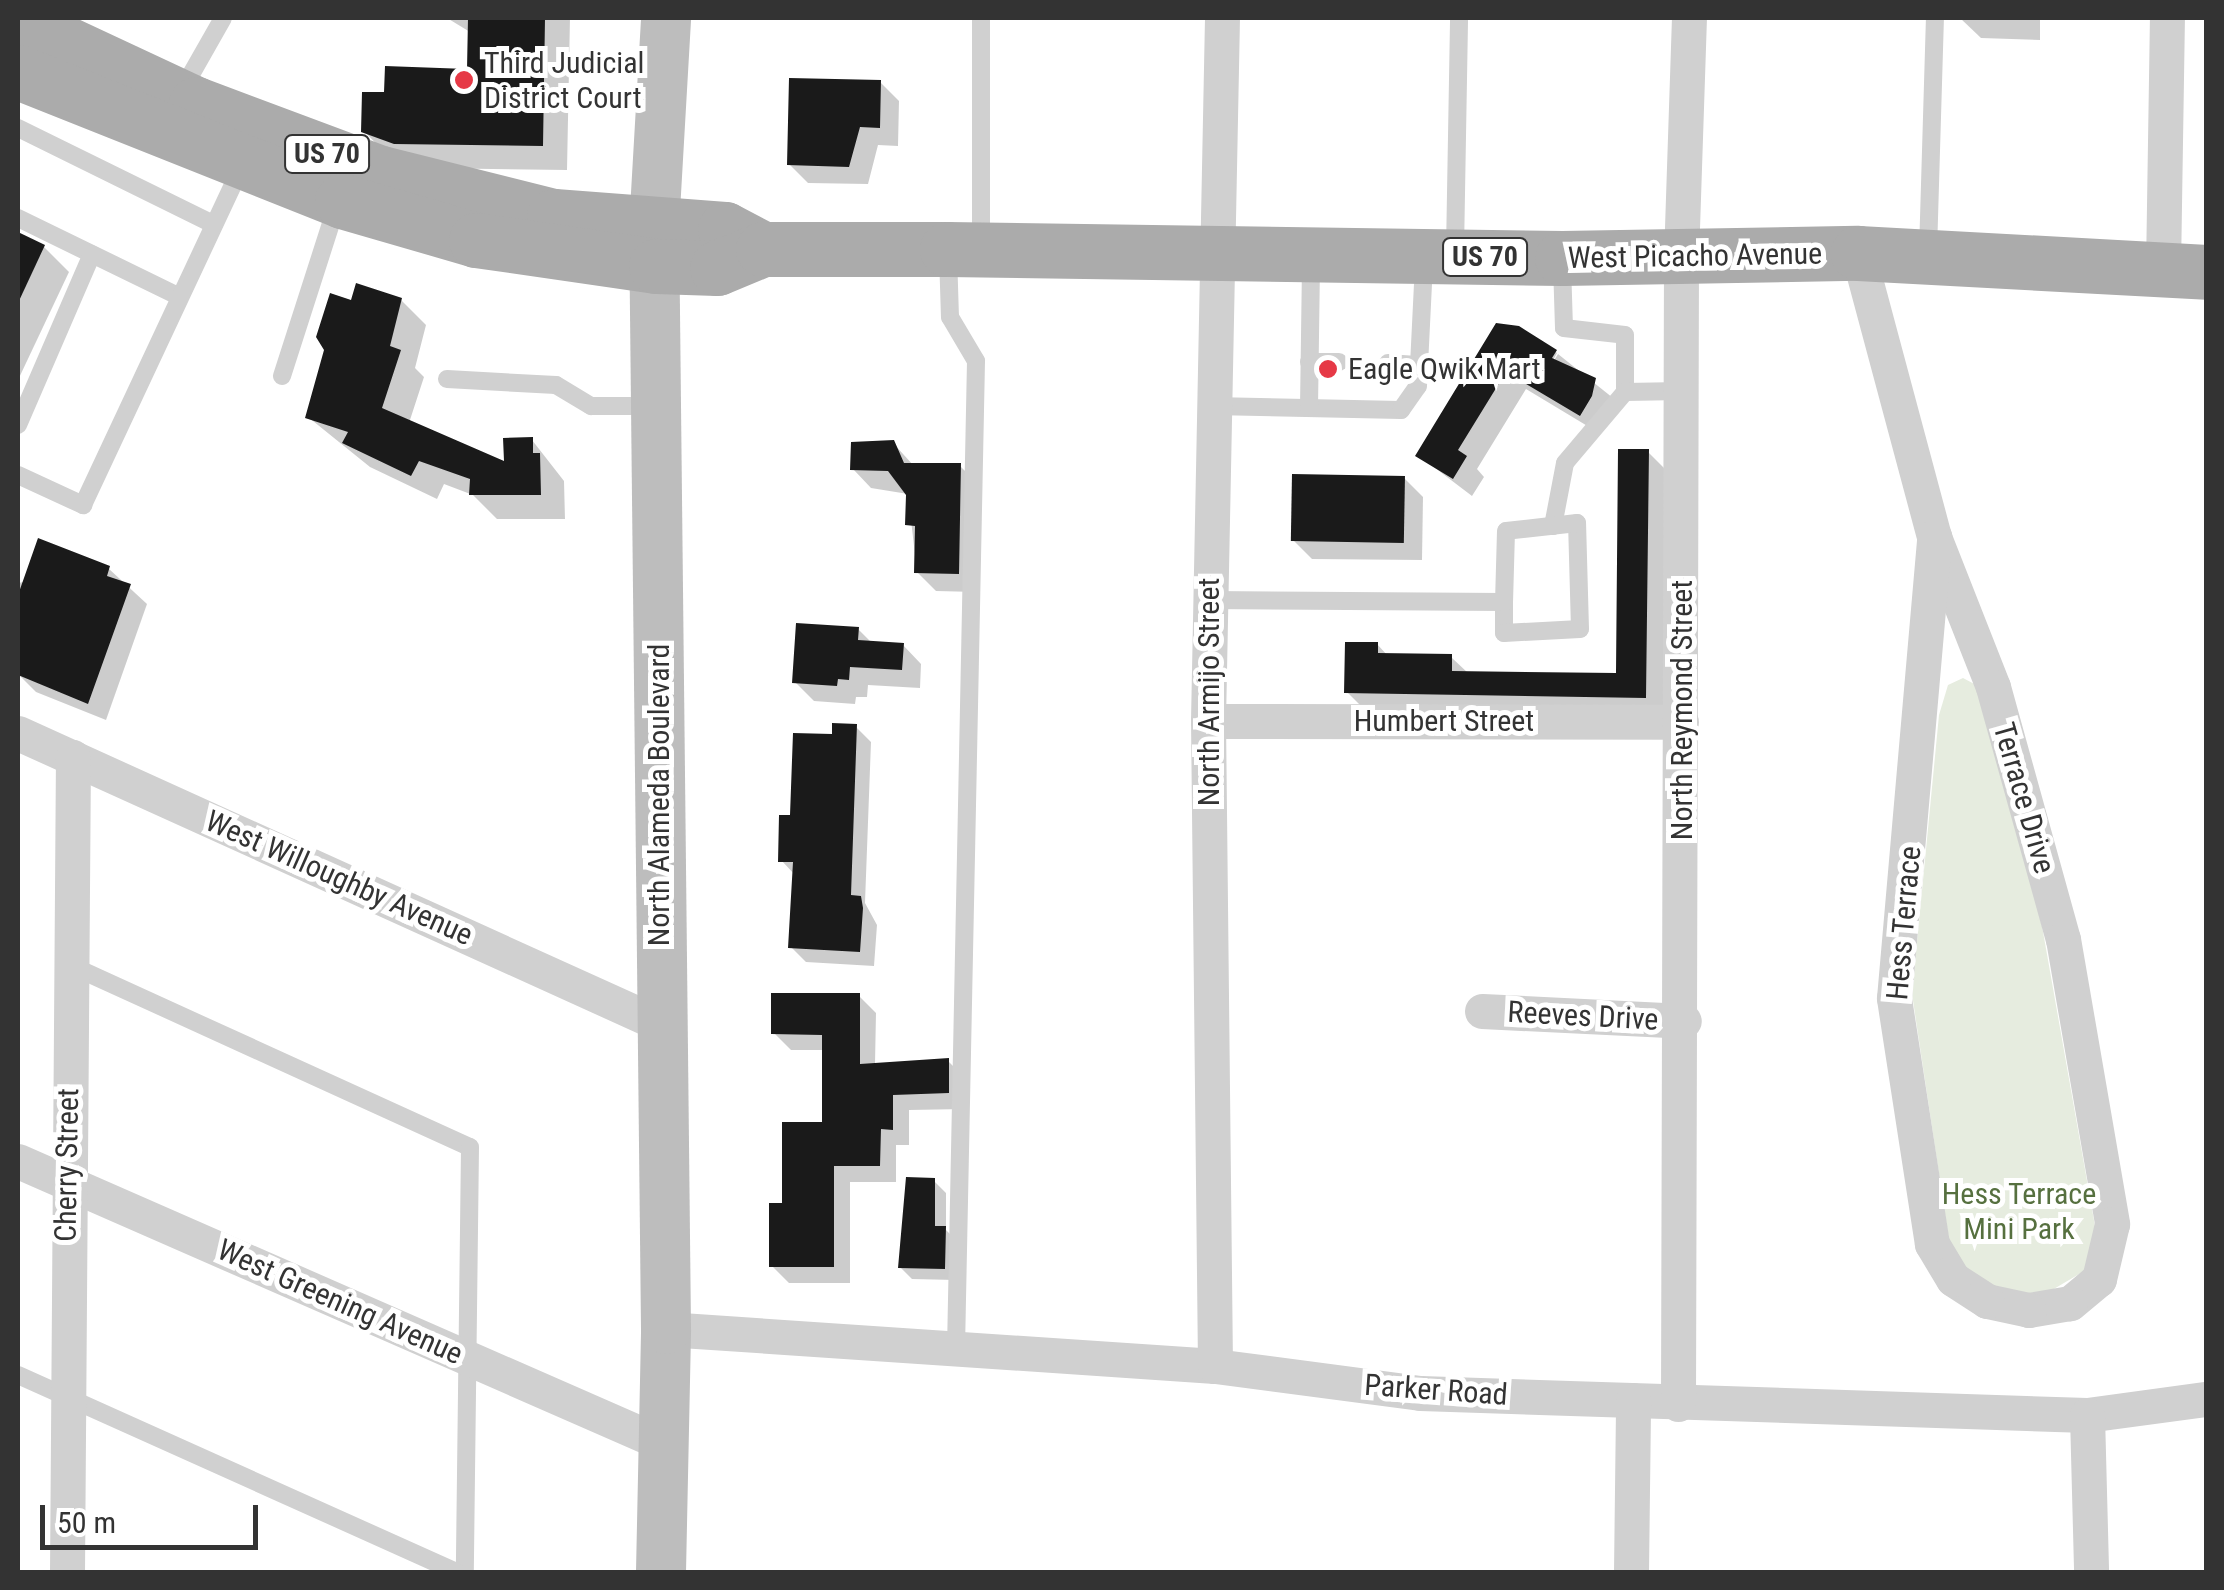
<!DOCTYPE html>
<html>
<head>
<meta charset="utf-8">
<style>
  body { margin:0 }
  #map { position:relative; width:2224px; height:1590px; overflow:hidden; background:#fff; font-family:"Roboto Condensed",sans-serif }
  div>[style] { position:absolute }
  .green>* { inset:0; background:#e6ecdf }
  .shadow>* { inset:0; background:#0003 }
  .building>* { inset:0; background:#1a1a1a; transform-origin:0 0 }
  .lane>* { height:18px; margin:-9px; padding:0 9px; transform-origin:9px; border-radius:9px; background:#d0d0d0 }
  .street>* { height:35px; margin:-17.5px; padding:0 17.5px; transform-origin:17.5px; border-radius:17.5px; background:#d0d0d0 }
  .secondary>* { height:50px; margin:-25px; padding:0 25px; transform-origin:25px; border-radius:25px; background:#bdbdbd }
  .primary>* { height:55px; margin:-27.5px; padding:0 27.5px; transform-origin:27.5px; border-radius:27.5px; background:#ababab }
  .dots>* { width:28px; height:28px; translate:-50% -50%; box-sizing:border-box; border:5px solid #fff; border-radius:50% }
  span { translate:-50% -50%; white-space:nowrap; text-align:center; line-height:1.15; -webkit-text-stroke:10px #fff; paint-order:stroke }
  .shield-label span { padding:2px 8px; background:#fff; border:2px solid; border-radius:8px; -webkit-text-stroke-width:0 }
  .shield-label { font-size:28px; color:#333; font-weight:700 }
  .poi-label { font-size:30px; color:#333 }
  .left { translate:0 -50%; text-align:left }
  .street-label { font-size:30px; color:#333 }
  .park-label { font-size:30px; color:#56703f }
  .frame { position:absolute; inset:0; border:20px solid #333; pointer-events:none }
  .scale { position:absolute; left:40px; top:1505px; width:218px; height:45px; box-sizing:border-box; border:5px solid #333; border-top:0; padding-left:12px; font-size:30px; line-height:35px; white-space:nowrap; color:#333; -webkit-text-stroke:8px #fff; paint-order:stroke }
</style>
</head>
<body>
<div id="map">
  <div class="green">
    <div style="clip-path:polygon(1963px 678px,1980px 687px,2042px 926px,2098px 1243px,2086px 1270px,2047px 1293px,2017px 1294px,1985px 1285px,1964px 1270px,1949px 1240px,1912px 994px,1939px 715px,1948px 685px)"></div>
  </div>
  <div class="shadow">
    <div style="clip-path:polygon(447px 18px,570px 18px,567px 170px,421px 168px,389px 157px,364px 131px,387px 94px,469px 71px,470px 32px)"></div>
    <div style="clip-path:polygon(1960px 18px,2040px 18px,2040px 40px,1981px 38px)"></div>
    <div style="clip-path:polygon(880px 82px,899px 101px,898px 146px,878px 145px,868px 184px,808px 183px,789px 164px)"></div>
    <div style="clip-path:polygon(18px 235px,44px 247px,69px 272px,18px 380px)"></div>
    <div style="clip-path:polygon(401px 300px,426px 325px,415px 368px,424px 377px,409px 423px,506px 465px,532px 440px,564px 481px,565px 519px,497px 519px,473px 495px,444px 484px,437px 499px,370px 467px,308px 417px,352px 304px)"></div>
    <div style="clip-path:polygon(1519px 329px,1557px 353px,1548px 370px,1558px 354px,1613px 398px,1599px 433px,1526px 389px,1477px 469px,1484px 477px,1472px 496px,1418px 455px)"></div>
    <div style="clip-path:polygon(893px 443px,914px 466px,960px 466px,979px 485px,977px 592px,936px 591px,917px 572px,908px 494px,871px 488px,853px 469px)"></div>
    <div style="clip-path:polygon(1648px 452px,1673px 477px,1670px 722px,1372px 717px,1347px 692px,1377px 644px,1388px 656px,1451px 657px,1468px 673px,1618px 675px)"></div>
    <div style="clip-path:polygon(1404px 478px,1423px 497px,1422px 560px,1312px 559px,1293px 540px)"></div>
    <div style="clip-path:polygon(108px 568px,147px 604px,106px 720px,36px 692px,18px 674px,18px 583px)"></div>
    <div style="clip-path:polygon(858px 629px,872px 643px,903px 645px,921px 664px,920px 688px,868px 685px,867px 697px,856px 697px,855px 704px,814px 701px,795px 682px)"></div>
    <div style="clip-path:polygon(856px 727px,871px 742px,865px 903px,877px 925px,874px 966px,806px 962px,791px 947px,795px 875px,781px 860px,792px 818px,834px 736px)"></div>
    <div style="clip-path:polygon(859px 996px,876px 1013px,875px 1065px,948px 1061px,965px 1078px,965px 1109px,909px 1110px,909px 1145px,896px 1145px,896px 1182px,850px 1182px,850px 1283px,789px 1283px,772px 1266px,785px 1205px,824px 1124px,824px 1050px,791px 1050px,774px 1033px)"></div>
    <div style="clip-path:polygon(933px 1180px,946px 1193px,946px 1230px,957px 1241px,956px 1280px,912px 1279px,900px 1267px)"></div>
  </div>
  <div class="building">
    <div style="clip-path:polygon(468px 18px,545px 18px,543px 146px,394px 144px,361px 132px,362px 92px,384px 92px,385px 66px,467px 69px)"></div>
    <div style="clip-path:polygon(789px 78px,881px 80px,880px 128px,860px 127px,849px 167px,787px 165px)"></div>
    <div style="clip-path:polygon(18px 232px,45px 245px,18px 303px)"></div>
    <div style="clip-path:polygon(356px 283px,402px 298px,390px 346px,401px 350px,382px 408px,504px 461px,503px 438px,533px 437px,533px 453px,540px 453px,541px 495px,469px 495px,470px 479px,419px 461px,411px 476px,342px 443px,348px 432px,305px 418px,324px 350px,316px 337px,330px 293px,351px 300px)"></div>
    <div style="clip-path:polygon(1496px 323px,1519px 326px,1557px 350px,1552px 358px,1596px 378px,1592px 396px,1580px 416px,1506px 372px,1458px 450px,1467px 456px,1453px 479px,1415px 456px)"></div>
    <div style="clip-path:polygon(894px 440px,904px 463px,961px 463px,959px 574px,914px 573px,915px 526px,905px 525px,906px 495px,888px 471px,850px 470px,851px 442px)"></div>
    <div style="clip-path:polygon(1618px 449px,1649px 449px,1646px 698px,1344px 693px,1345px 642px,1378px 642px,1378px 653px,1452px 654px,1452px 671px,1616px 673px)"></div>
    <div style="left:1292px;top:474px;width:113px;height:67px;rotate:1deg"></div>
    <div style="clip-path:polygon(38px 538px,110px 566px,107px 576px,131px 584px,88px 704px,18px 675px,18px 595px)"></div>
    <div style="clip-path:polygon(796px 623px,859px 627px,858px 640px,904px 643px,902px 670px,850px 667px,849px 680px,838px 679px,837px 686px,792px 683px)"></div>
    <div style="clip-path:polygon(832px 723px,857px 724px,851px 895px,861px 896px,863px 908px,860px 952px,788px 948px,793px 862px,778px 862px,779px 815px,790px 815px,793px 733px,832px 734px)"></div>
    <div style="clip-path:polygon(771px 993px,860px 993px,860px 1064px,949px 1058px,949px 1093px,893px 1095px,893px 1130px,881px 1129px,880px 1166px,834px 1166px,834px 1267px,769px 1267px,769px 1203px,782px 1203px,782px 1122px,822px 1122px,822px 1035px,771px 1034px)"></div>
    <div style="clip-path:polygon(906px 1177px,935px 1178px,935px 1226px,946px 1226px,945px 1269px,898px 1268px)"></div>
  </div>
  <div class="lane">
    <div style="left:181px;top:92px;width:85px;rotate:-60.4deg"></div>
    <div style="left:18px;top:128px;width:217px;rotate:26.2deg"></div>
    <div style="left:18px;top:218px;width:178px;rotate:26deg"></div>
    <div style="left:981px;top:242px;width:224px;rotate:-90deg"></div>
    <div style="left:1455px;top:251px;width:233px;rotate:-89deg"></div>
    <div style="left:1928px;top:252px;width:234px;rotate:-88.3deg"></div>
    <div style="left:948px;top:254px;width:63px;rotate:88.2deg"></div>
    <div style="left:950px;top:317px;width:51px;rotate:59.4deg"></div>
    <div style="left:976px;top:361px;width:988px;rotate:91.16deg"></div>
    <div style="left:1562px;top:264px;width:64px;rotate:88.2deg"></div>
    <div style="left:1564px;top:328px;width:61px;rotate:6.5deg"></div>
    <div style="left:1625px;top:335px;width:57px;rotate:90deg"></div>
    <div style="left:1309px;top:362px;width:30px"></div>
    <div style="left:1388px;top:363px;width:32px;rotate:4deg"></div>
    <div style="left:282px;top:376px;width:180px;rotate:-72.2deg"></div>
    <div style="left:447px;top:379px;width:109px;rotate:3.2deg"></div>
    <div style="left:556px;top:385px;width:41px;rotate:31deg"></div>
    <div style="left:591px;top:406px;width:60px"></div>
    <div style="left:1212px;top:406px;width:189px;rotate:1.2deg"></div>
    <div style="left:1401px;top:410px;width:29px;rotate:-55deg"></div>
    <div style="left:1418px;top:386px;width:124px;rotate:-87.2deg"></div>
    <div style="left:1309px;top:408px;width:147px;rotate:-89.2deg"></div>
    <div style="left:18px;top:425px;width:186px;rotate:-66.6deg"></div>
    <div style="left:18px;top:475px;width:72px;rotate:24.8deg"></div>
    <div style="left:83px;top:505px;width:373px;rotate:-64.9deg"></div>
    <div style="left:1553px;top:526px;width:64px;rotate:-79.2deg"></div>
    <div style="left:1565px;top:463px;width:93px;rotate:-49.8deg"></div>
    <div style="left:1625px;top:392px;width:57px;rotate:-1deg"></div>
    <div style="left:1209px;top:600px;width:295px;rotate:0.4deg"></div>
    <div style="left:1504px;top:602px;width:31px;rotate:90deg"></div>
    <div style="left:1504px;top:633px;width:76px;rotate:-3deg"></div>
    <div style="left:1580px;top:629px;width:106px;rotate:-91.6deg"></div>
    <div style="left:1577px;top:523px;width:71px;rotate:173.6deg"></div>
    <div style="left:1506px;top:531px;width:71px;rotate:91.6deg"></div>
    <div style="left:70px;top:965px;width:439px;rotate:24.5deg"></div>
    <div style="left:470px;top:1147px;width:425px;rotate:90.7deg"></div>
    <div style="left:18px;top:1375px;width:480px;rotate:24.2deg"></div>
  </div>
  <div class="street">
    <div style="left:1858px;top:253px;width:294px;rotate:75deg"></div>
    <div style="left:1934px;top:537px;width:161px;rotate:68.5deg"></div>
    <div style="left:1993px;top:687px;width:262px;rotate:74.5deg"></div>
    <div style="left:2063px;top:939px;width:289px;rotate:80.2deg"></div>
    <div style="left:2112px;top:1224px;width:57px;rotate:103.3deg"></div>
    <div style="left:2099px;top:1279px;width:38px;rotate:140deg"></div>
    <div style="left:2070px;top:1303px;width:42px;rotate:170.3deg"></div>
    <div style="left:2029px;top:1310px;width:43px;rotate:-167.9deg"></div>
    <div style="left:1987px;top:1301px;width:40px;rotate:-147.1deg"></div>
    <div style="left:1953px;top:1279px;width:41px;rotate:-121deg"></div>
    <div style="left:1932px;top:1244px;width:249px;rotate:-98.8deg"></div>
    <div style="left:1894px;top:998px;width:463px;rotate:-85deg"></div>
    <div style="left:2163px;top:269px;width:251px;rotate:-89.1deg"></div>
    <div style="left:1208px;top:721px;width:473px;rotate:0.1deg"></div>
    <div style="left:18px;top:733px;width:705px;rotate:24.38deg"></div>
    <div style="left:1482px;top:1011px;width:202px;rotate:2.8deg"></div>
    <div style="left:18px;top:1161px;width:703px;rotate:23.65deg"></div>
    <div style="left:666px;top:1329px;width:550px;rotate:3.86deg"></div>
    <div style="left:1215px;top:1366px;width:207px;rotate:7.5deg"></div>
    <div style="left:1420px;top:1393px;width:667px;rotate:1.89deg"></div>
    <div style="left:2087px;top:1415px;width:120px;rotate:-7.7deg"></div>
    <div style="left:1215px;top:1366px;width:645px;rotate:-90.62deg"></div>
    <div style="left:1208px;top:721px;width:703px;rotate:-88.86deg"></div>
    <div style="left:1678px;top:1404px;width:1146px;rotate:-89.85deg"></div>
    <div style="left:1681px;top:258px;width:240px;rotate:-88.1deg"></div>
    <div style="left:2087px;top:1415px;width:157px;rotate:88.5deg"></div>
    <div style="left:67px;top:1572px;width:815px;rotate:-89.58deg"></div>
    <div style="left:1631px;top:1572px;width:172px;rotate:-89.3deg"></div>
  </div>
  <div class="secondary">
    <div style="left:661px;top:1572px;width:243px;rotate:-88.8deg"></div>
    <div style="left:666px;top:1329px;width:1101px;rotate:-90.62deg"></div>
    <div style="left:654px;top:228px;width:210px;rotate:-86.7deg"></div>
  </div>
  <div class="primary">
    <div style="left:18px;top:21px;width:196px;rotate:25deg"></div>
    <div style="left:196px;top:104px;width:197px;rotate:20.5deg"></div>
    <div style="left:381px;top:173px;width:178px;rotate:14deg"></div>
    <div style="left:554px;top:216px;width:171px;rotate:4.3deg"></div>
    <div style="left:725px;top:229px;width:43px;rotate:27.8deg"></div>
    <div style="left:18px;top:72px;width:349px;rotate:21.7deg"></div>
    <div style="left:342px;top:201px;width:140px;rotate:16.2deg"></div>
    <div style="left:476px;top:240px;width:182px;rotate:8.2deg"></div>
    <div style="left:656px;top:266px;width:61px;rotate:1.9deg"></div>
    <div style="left:717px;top:268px;width:50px;rotate:-22.4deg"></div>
    <div style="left:763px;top:249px;width:184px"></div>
    <div style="left:947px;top:249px;width:615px;rotate:0.84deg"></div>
    <div style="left:1562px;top:258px;width:296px;rotate:-1deg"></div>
    <div style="left:1858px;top:253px;width:349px;rotate:3.1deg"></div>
  </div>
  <div class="dots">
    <div style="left:464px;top:80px;background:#e63946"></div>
    <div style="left:1328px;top:369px;background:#e63946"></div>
  </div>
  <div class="shield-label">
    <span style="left:327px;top:154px">US 70</span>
    <span style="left:1485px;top:257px">US 70</span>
  </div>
  <div class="poi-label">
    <span class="left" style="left:484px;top:80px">Third Judicial<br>District Court</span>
    <span class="left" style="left:1348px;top:369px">Eagle Qwik Mart</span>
  </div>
  <div class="street-label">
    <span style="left:1695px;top:256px;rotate:-1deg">West Picacho Avenue</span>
    <span style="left:1209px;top:692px;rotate:-90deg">North Armijo Street</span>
    <span style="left:1682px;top:710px;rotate:-90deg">North Reymond Street</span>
    <span style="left:1444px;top:721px">Humbert Street</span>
    <span style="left:659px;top:795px;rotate:-90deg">North Alameda Boulevard</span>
    <span style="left:2024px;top:798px;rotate:74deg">Terrace Drive</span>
    <span style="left:339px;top:878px;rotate:24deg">West Willoughby Avenue</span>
    <span style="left:1904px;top:923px;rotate:-85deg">Hess Terrace</span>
    <span style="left:1583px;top:1016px;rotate:3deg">Reeves Drive</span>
    <span style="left:67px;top:1165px;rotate:-89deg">Cherry Street</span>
    <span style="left:340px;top:1302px;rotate:24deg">West Greening Avenue</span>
    <span style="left:1436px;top:1390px;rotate:4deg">Parker Road</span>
  </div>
  <div class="park-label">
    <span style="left:2019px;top:1211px">Hess Terrace<br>Mini Park</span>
  </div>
  <div class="frame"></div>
  <div class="scale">50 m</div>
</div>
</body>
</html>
